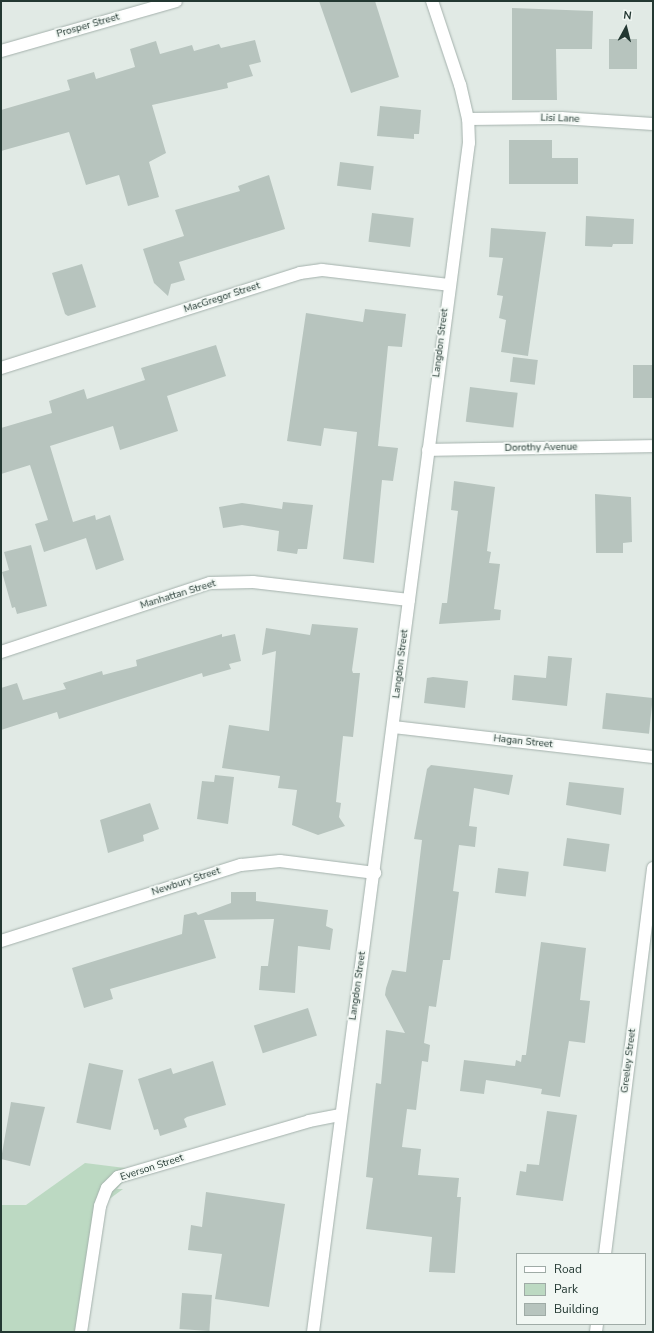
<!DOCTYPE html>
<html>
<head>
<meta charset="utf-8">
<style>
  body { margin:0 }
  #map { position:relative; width:654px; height:1333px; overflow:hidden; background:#e1eae5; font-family:"Nunito Sans",sans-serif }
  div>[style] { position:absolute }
  .green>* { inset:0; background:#bcd9c2 }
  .building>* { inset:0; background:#b7c4be; transform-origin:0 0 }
  .roads { filter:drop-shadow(0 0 1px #a4b1ac) drop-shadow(0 0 1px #a4b1ac) }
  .minor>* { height:12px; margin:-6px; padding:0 6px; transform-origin:6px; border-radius:6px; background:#fff }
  span { translate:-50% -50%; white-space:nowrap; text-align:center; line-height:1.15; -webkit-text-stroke:3.5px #f1f7f3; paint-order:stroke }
  .street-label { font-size:10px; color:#233832 }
  .frame { position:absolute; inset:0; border:2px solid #233832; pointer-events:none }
  .legend { position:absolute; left:516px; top:1253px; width:130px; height:72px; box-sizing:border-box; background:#f1f7f3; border:1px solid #9faba6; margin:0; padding:5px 7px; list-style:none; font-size:12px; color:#233832 }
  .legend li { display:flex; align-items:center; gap:8px; height:20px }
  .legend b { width:20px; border:1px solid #9faba6 }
  .north { position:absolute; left:606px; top:8px; width:40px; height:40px; -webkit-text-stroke:3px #f1f7f3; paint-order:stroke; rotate:7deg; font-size:11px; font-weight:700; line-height:16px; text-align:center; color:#233832 }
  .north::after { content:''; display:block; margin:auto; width:14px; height:18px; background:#233832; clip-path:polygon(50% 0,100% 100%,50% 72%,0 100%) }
</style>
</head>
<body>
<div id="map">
  <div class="green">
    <div style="clip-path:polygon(85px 1163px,133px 1169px,117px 1189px,123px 1189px,108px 1200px,101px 1222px,82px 1332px,1px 1332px,1px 1205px,26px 1205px)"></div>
  </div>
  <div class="building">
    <div style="clip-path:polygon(319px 1px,375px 1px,399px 77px,351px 93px)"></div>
    <div style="clip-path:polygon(512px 8px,593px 11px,592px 49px,556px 49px,557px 100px,512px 100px)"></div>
    <div style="left:609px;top:39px;width:28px;height:30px"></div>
    <div style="clip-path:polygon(255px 40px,261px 62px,249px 65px,253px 76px,227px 83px,228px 88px,152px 105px,166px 153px,149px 162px,159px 197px,128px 206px,119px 175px,86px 185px,69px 132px,1px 151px,1px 110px,70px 90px,67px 80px,94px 72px,96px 79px,135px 67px,130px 49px,156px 41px,160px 54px,192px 45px,194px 51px,219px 44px,221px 48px)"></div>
    <div style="clip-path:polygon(380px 106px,421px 110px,419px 134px,414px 134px,414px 139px,377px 136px)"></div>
    <div style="clip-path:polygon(509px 140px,552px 140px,552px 158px,578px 158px,578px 184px,509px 184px)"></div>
    <div style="left:340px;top:162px;width:34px;height:24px;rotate:7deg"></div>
    <div style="clip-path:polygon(269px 175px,285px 229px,179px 262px,185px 280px,171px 284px,168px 296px,154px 283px,143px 249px,184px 236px,175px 210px,240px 191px,238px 186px)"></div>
    <div style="left:372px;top:213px;width:42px;height:29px;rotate:7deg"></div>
    <div style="clip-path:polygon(586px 216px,634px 219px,633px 244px,613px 244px,612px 247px,585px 246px)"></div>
    <div style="clip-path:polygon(491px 228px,546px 232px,528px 356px,501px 352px,506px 320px,499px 318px,503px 296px,497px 295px,503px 258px,489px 257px)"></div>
    <div style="clip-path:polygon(82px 264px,96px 307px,68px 316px,65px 314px,52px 273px)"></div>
    <div style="clip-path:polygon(365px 309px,406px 314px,402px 347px,388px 346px,378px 446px,398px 448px,393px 481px,382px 480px,374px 563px,343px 559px,357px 432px,324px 428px,321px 446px,287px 441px,306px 313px,363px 322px)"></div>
    <div style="clip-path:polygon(216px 345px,226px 376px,167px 396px,178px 431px,120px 450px,113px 426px,50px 446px,73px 522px,95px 515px,96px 520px,110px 515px,124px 560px,96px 570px,86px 538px,44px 552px,35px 524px,48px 520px,30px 465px,1px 474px,1px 428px,52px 413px,49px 401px,84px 389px,87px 399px,145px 380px,141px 368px)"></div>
    <div style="left:513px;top:357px;width:25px;height:25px;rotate:7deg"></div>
    <div style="left:653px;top:365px;width:33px;height:20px;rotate:90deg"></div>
    <div style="left:470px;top:387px;width:48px;height:35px;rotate:7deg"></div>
    <div style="clip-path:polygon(454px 481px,495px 487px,487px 551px,491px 552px,489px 563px,500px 564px,494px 609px,501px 610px,500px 620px,439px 624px,442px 603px,447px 603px,458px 511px,451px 510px)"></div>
    <div style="clip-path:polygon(595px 494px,631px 497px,632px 542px,623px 543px,623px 553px,596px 553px)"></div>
    <div style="clip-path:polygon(283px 502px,313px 505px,307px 549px,298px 549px,297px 554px,277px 551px,279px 531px,242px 525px,223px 528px,219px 507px,242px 503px,282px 509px)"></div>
    <div style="clip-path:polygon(31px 545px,47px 606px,17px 614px,15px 607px,12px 608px,2px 572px,9px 570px,4px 552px)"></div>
    <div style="clip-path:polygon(312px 624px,358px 628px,352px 670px,353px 673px,360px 673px,353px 737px,343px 736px,336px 802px,341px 803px,339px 817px,345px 826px,318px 835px,292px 825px,297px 790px,278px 788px,280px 776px,222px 768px,229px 725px,269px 731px,276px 651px,262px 655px,266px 628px,310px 635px)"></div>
    <div style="clip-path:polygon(222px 634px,222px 637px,235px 634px,241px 661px,229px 664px,231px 669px,203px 677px,202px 673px,59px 719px,57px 712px,1px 730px,1px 688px,17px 683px,23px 700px,66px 689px,63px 683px,102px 671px,103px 675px,137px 666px,136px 660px)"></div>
    <div style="clip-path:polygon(548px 656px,572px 658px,567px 706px,512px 700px,514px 675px,546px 678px)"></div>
    <div style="clip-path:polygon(433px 677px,468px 681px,465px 708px,424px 703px,427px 678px)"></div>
    <div style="left:606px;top:693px;width:47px;height:36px;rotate:6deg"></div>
    <div style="clip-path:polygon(431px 765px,513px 775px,509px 795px,474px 788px,469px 826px,477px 827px,475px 847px,459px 845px,453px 891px,459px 892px,450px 960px,443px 960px,436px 1007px,429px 1006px,424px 1043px,430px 1045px,428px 1062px,422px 1061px,416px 1110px,407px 1109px,402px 1147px,421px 1149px,418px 1175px,459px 1178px,457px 1197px,461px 1197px,455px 1273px,429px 1272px,432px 1237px,366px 1229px,373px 1178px,366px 1177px,376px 1083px,381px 1084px,386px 1030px,405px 1033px,385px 995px,386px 988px,392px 970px,406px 972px,422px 840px,414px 839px,427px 769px)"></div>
    <div style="clip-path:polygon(215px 775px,234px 777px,228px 824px,197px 819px,202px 781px,214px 782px)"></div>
    <div style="clip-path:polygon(569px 782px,624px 788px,621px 815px,566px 805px)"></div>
    <div style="clip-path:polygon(150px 803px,159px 829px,143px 835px,144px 841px,108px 853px,100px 820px)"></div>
    <div style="left:567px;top:838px;width:43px;height:28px;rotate:8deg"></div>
    <div style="left:498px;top:868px;width:31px;height:25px;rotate:7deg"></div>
    <div style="clip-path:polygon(231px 892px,256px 892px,256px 901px,328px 910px,326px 926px,333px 929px,330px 950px,298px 946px,295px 993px,259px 990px,261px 966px,268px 966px,274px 919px,204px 920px,216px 958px,110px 989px,113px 999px,84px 1008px,72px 968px,182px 934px,184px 915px,196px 912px,198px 915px,231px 903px)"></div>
    <div style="clip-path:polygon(541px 942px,586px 948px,580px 1000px,590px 1001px,585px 1043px,569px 1041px,560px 1097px,541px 1094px,542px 1089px,486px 1080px,484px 1094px,460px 1091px,464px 1060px,515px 1066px,516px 1060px,521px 1062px,522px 1055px,526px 1055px)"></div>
    <div style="left:308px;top:1008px;width:29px;height:57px;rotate:72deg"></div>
    <div style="clip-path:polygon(213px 1061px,226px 1105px,187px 1117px,184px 1119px,187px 1127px,160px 1136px,158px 1129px,154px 1130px,138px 1079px,171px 1068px,173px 1074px)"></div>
    <div style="left:89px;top:1063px;width:35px;height:61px;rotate:12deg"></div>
    <div style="clip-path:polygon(11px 1102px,45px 1107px,30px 1166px,1px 1159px)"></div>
    <div style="clip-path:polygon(547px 1111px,577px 1115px,563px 1201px,516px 1195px,520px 1171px,526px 1172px,527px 1164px,539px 1165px)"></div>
    <div style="clip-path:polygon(206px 1192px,285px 1204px,269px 1307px,215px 1299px,222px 1254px,188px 1250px,191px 1225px,202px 1227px)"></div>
    <div style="left:182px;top:1293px;width:30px;height:36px;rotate:4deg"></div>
  </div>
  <div class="roads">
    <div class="minor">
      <div style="left:1px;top:51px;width:182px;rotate:-15.9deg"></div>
      <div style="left:468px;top:119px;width:93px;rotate:-0.6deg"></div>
      <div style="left:561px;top:118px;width:92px;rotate:3.7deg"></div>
      <div style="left:1px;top:368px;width:314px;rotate:-17.6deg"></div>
      <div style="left:300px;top:273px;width:22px;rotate:-8deg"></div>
      <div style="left:322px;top:270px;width:128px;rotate:6.7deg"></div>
      <div style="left:428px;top:450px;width:225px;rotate:-1deg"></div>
      <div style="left:1px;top:652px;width:220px;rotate:-18.3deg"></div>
      <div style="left:210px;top:583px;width:43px;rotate:-1.3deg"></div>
      <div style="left:253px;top:582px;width:157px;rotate:6.6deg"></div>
      <div style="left:393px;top:727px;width:262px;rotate:6.6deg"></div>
      <div style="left:1px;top:941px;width:252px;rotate:-17.6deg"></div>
      <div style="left:241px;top:865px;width:39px;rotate:-6deg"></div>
      <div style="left:280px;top:861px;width:96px;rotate:7.2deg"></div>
      <div style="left:605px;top:1254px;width:389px;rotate:-82.9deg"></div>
      <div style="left:81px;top:1332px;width:127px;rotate:-81.4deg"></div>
      <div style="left:100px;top:1206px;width:19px;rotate:-69deg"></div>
      <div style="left:107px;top:1188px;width:16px;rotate:-45deg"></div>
      <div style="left:118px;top:1177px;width:199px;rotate:-16.3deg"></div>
      <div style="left:309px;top:1121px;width:32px;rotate:-11deg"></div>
      <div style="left:313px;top:1332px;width:1199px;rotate:-82.53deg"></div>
      <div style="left:469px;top:143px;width:24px;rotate:-92deg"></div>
      <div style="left:468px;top:119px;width:35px;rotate:-103deg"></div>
      <div style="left:460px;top:85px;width:89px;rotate:-108.4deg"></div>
      <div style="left:596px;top:1332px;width:8px;rotate:-83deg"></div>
    </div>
  </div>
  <div class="street-label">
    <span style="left:88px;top:26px;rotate:-16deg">Prosper Street</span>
    <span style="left:560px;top:119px;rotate:2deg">Lisi Lane</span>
    <span style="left:222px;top:298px;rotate:-18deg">MacGregor Street</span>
    <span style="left:441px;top:343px;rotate:-83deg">Langdon Street</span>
    <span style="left:541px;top:448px;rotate:-1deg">Dorothy Avenue</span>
    <span style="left:178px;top:595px;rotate:-17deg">Manhattan Street</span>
    <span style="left:401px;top:664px;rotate:-83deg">Langdon Street</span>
    <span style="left:523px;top:742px;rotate:6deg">Hagan Street</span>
    <span style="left:186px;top:882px;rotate:-18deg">Newbury Street</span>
    <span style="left:358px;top:986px;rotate:-82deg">Langdon Street</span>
    <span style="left:629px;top:1061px;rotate:-83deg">Greeley Street</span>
    <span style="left:152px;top:1168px;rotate:-18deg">Everson Street</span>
  </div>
  <div class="frame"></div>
  <ul class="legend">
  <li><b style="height:5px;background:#fff"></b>Road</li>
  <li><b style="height:11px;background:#bcd9c2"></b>Park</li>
  <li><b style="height:11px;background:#b7c4be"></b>Building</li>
  </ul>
  <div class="north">N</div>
</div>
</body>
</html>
